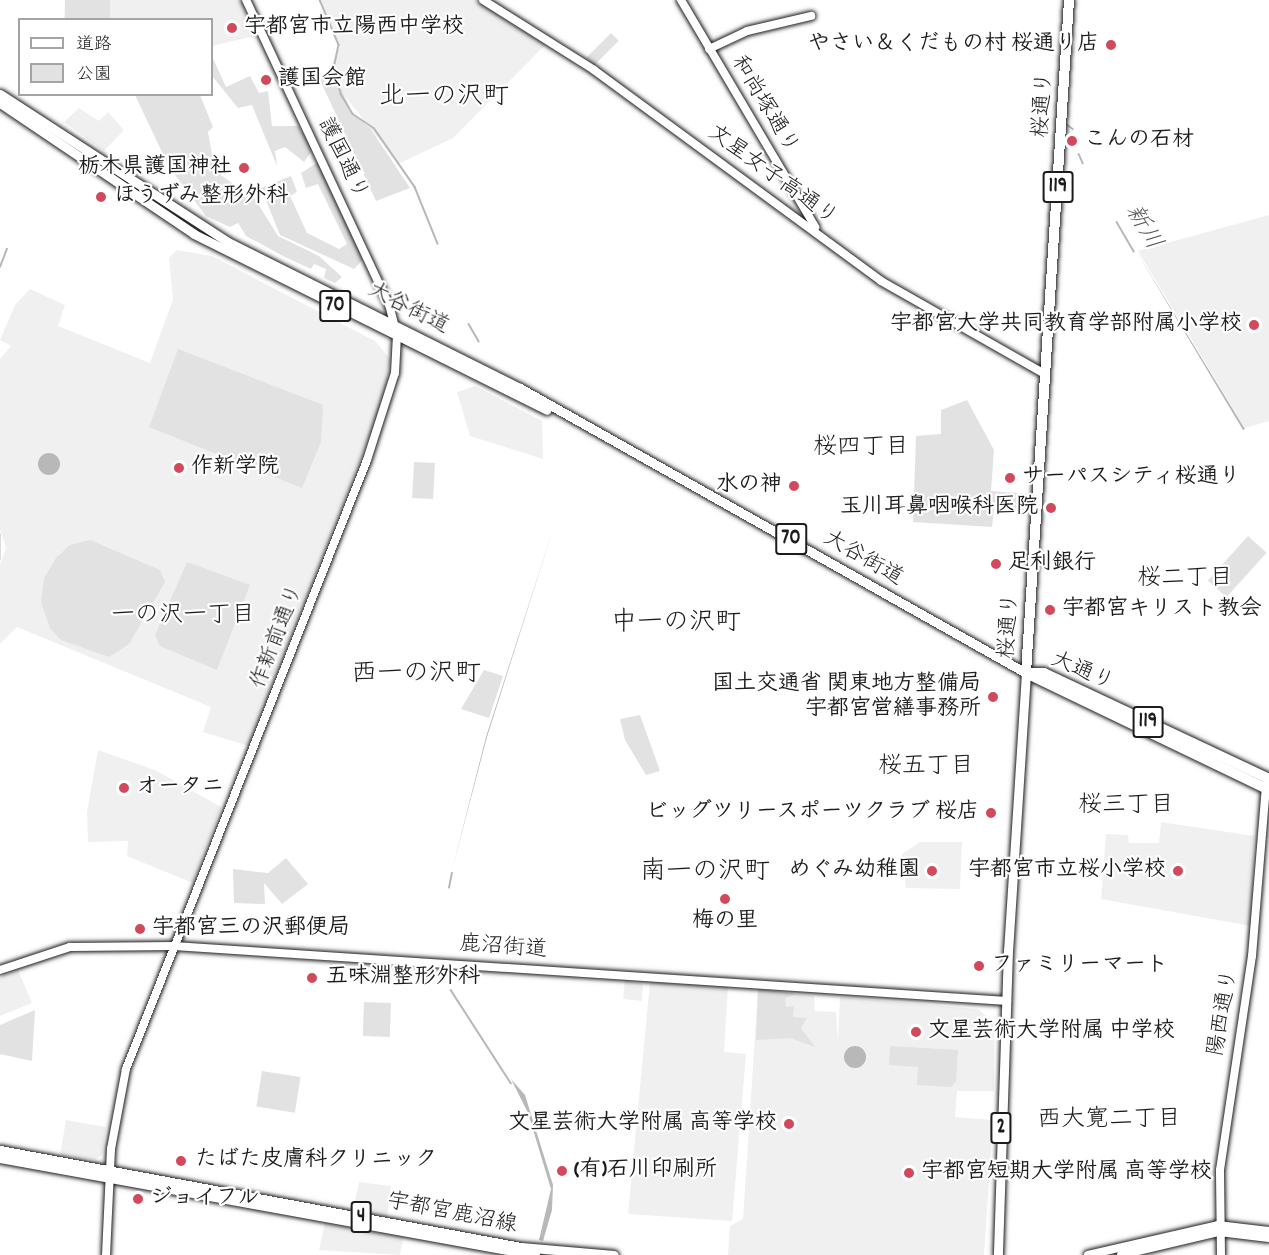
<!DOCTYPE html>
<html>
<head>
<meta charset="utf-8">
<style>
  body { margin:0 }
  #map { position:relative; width:1269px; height:1255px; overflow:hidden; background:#fff; font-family:Dekko,"Klee One",sans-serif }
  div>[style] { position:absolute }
  .built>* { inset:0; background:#f0f0f0 }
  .green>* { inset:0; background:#e2e2e2; transform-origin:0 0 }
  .water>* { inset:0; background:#b8b8b8 }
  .round { border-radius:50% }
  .stream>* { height:1.5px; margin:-0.75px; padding:0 0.75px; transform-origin:0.75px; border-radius:0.75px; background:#b8b8b8 }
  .roads { filter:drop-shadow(0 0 2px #1c1c1c) drop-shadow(0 0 2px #1c1c1c) }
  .secondary>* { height:8px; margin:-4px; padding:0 4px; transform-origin:4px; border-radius:4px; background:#fff }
  .primary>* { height:9px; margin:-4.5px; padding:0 4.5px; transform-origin:4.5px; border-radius:4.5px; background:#fff }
  .highway>* { height:10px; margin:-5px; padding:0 5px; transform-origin:5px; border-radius:5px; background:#fff }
  .dots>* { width:16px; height:16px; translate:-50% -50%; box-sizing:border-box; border:3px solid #fff; border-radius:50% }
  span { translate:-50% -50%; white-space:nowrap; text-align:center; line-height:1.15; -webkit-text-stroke:4.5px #fff; paint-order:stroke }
  .shield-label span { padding:2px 4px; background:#fff; border:2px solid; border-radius:4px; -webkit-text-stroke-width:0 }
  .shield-label { font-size:21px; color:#1c1c1c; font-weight:700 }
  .poi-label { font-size:22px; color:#1c1c1c; font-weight:700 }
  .left { translate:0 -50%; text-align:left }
  .right { translate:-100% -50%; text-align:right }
  .street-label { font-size:22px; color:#1c1c1c }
  .water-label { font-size:24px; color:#5a5a5a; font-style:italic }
  .neighbourhood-label { font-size:24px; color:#1c1c1c }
  .quarter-label { font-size:26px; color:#1c1c1c }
  .legend { position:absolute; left:18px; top:18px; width:195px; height:78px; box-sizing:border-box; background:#fff; border:2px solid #a4a4a4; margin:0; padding:8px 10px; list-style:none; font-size:18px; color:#1c1c1c }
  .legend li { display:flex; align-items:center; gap:12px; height:30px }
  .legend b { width:30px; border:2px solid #a4a4a4 }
</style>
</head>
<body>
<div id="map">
  <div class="built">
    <div style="clip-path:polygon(65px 0,240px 0,255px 36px,212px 46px,212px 20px,64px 20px)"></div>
    <div style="clip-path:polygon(319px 0,475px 0,547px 43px,453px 138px,398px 164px,338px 87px,332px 64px,340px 46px)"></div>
    <div style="clip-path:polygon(79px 108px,99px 121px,108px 112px,124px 130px,104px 151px,64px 122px)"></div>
    <div style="clip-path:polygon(1269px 215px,1269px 421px,1245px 428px,1138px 251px)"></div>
    <div style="clip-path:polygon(177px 250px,212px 256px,375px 341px,391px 360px,381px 406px,249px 746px,203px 732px,211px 707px,17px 627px,0 644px,0 564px,6px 548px,0 529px,0 359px,11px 346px,0 340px,15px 305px,30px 289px,65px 305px,58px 326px,150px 363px,173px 299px,169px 258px)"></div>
    <div style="clip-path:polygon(475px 386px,542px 421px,543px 459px,470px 436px,457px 392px)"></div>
    <div style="clip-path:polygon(98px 750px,157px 771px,221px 807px,193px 883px,127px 856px,128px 841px,88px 842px,87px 812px)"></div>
    <div style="clip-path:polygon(1161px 822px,1254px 836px,1251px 926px,1101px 899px,1106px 834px,1128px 835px,1129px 843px,1159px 843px)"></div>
    <div style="clip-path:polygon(920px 842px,962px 842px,960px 889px,906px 888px,902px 854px)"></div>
    <div style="clip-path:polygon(18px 970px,32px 1003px,0 1016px,0 977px)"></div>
    <div style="clip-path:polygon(625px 980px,643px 984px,642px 1001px,623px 999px)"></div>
    <div style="clip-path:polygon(650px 982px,728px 986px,724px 1052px,746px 1054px,732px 1221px,628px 1214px)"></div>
    <div style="clip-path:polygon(758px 989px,814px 996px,815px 1011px,836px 1012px,838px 1040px,840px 997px,978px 1009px,994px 1023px,994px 1091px,957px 1091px,955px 1117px,993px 1120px,984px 1255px,728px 1255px,730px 1226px,743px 1219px)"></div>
    <div style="clip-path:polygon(66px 1120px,106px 1127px,102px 1155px,95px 1160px,60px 1155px)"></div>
    <div style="clip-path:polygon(359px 1182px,391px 1186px,387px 1217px,353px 1210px)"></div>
    <div style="clip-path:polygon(325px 1223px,403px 1237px,400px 1255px,319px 1250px)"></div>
  </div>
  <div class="green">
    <div style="left:65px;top:0;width:45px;height:19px"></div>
    <div style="left:611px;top:33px;width:11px;height:35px;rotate:45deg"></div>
    <div style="clip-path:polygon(212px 56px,226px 87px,250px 76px,259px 93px,268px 91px,272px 126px,298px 126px,313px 149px,304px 162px,285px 147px,275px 151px,277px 166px,252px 105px,238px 108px,212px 76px)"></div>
    <div style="clip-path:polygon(334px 74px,353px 114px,370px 128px,410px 188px,376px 201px,320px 80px)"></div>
    <div style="clip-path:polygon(135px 95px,200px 95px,213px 127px,208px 132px,215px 171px,255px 199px,278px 236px,319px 256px,342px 277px,335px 283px,324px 278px,326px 269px,314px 264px,311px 269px,285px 257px,246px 236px,238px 223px,230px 227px,206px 216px,169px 167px)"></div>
    <div style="clip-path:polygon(320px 161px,364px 258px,354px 269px,280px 235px,261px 188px,291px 176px,297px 192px,290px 196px,307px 233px,339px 249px,347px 244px,318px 184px,306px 188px,301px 173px)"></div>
    <div style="clip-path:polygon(178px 349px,323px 405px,321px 442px,302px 488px,149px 427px)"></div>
    <div style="clip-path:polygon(967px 400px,994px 450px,991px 491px,1030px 494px,1029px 513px,994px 509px,992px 527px,913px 522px,916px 436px,941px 434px,941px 410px)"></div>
    <div style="left:414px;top:462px;width:21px;height:36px;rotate:3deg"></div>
    <div style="left:1248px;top:536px;width:25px;height:60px;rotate:42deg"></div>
    <div style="clip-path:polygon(90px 540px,160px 570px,165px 582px,129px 644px,109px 657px,61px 640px,50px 628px,41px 602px,44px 578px,56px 558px,70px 545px)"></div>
    <div style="clip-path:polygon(187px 562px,250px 585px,217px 670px,160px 646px,155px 635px)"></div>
    <div style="clip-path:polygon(484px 670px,503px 676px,489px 718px,461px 709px)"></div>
    <div style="clip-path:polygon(640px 715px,660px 771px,646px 775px,625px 740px,620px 719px)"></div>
    <div style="clip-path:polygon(286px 858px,308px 884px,282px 904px,264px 883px,265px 904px,234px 903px,233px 869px,268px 873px)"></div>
    <div style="clip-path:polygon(758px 989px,796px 994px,785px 998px,786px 1007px,794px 1006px,793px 1017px,807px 1018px,801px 1028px,815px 1047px,790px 1038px,756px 1040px)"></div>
    <div style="left:364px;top:1002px;width:27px;height:34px;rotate:2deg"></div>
    <div style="clip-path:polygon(35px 1010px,32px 1061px,0 1054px,0 1025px)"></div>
    <div style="clip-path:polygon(890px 1046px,958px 1050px,956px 1081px,951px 1087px,917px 1085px,918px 1067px,889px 1065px)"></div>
    <div style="left:262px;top:1071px;width:39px;height:36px;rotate:9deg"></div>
  </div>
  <div class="water">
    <div style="clip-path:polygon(1136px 251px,1245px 429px,1243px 430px)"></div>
    <div class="round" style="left:38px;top:453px;width:22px;height:22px"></div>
    <div style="clip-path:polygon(556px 520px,487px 737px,451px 874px,486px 737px)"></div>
    <div class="round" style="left:844px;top:1046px;width:22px;height:22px"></div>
    <div style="clip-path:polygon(511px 1079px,525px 1095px,553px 1185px,552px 1210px,543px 1241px,539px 1240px,551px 1189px,528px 1113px)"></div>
  </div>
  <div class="stream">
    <div style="left:320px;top:0;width:49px;rotate:67.1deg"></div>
    <div style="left:339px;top:45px;width:25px;rotate:102deg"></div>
    <div style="left:334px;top:69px;width:26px;rotate:74deg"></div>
    <div style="left:341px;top:94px;width:23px;rotate:59deg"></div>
    <div style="left:353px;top:114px;width:25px;rotate:34deg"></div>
    <div style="left:374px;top:128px;width:72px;rotate:55.2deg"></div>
    <div style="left:415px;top:187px;width:61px;rotate:68deg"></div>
    <div style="left:1065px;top:123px;width:10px;rotate:37deg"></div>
    <div style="left:1079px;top:154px;width:10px;rotate:66deg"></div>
    <div style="left:1117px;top:222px;width:34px;rotate:60deg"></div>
    <div style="left:0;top:267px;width:19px;rotate:-69deg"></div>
    <div style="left:469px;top:324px;width:20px;rotate:60deg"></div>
    <div style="left:0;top:534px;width:25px;rotate:90deg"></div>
    <div style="left:449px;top:888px;width:15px;rotate:-79deg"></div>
    <div style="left:451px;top:990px;width:111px;rotate:57.2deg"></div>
  </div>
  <div class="roads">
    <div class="secondary">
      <div style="left:483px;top:0;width:131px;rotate:32.2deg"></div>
      <div style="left:594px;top:70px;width:356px;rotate:36.3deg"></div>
      <div style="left:881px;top:281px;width:189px;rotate:29.6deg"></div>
      <div style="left:681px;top:0;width:264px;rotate:59.4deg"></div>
      <div style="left:709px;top:49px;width:42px;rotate:-25.3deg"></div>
      <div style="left:747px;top:31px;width:66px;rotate:-13.2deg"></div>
      <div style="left:0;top:970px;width:74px;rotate:-18.2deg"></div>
      <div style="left:70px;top:947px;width:104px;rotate:-0.6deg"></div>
      <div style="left:174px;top:946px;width:835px;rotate:3.78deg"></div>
      <div style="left:106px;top:1255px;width:106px;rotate:-87.3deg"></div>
      <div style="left:111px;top:1149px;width:81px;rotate:-79.4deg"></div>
      <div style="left:126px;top:1069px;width:655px;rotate:-68.41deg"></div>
      <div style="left:367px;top:460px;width:91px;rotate:-72.2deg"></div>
      <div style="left:395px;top:373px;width:37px;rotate:-87deg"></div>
      <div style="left:397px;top:336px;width:32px;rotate:-104deg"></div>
      <div style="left:389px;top:305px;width:337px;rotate:-115.1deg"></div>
      <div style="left:1088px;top:1255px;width:133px;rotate:-13deg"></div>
      <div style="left:1218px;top:1225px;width:51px;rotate:6.7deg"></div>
      <div style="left:1121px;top:1255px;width:101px;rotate:-13.2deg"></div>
      <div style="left:1219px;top:1232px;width:50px;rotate:6.8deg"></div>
      <div style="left:1221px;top:1255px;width:85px;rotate:-90.7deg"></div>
      <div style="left:1220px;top:1170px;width:216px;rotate:-81.5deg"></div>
      <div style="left:1252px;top:956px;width:172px;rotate:-85.3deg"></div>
    </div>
    <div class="primary">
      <div style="left:0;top:94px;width:270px;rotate:33deg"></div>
      <div style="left:226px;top:241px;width:329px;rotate:26.6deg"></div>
      <div style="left:520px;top:388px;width:581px;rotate:29.39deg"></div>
      <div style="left:1026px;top:673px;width:278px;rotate:93.7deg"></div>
      <div style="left:1008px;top:950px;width:305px;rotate:91.9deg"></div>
      <div style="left:0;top:103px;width:234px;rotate:34deg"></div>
      <div style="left:194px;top:234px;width:394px;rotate:26.5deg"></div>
      <div style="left:0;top:1150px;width:530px;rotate:10.55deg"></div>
      <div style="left:521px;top:1247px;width:93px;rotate:4.9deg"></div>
      <div style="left:0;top:1158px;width:544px;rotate:10.28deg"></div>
    </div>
    <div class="highway">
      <div style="left:1026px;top:673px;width:674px;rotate:-86.34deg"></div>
      <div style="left:1026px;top:673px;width:270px;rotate:25.7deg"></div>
      <div style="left:1026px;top:673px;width:18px"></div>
      <div style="left:1044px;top:673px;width:249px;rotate:25.2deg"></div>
    </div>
  </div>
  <div class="dots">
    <div style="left:232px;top:28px;background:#d1495b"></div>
    <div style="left:1111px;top:45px;background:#d1495b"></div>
    <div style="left:266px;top:80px;background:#d1495b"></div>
    <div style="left:1072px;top:141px;background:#d1495b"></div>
    <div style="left:244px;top:168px;background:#d1495b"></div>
    <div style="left:101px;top:197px;background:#d1495b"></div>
    <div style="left:1254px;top:325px;background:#d1495b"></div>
    <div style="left:179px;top:468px;background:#d1495b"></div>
    <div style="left:1010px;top:478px;background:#d1495b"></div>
    <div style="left:794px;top:486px;background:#d1495b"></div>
    <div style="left:1051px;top:508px;background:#d1495b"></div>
    <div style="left:996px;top:564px;background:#d1495b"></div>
    <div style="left:1050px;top:610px;background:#d1495b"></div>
    <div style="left:993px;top:697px;background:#d1495b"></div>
    <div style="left:124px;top:788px;background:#d1495b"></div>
    <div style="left:991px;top:813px;background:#d1495b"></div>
    <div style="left:932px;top:871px;background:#d1495b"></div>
    <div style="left:1178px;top:871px;background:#d1495b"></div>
    <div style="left:725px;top:899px;background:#d1495b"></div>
    <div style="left:140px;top:929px;background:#d1495b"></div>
    <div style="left:979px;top:966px;background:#d1495b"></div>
    <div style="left:312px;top:978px;background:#d1495b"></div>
    <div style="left:916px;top:1032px;background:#d1495b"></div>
    <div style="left:789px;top:1124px;background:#d1495b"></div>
    <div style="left:181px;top:1161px;background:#d1495b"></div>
    <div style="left:562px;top:1171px;background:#d1495b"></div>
    <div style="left:909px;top:1173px;background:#d1495b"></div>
    <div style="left:138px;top:1199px;background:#d1495b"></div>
  </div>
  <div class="shield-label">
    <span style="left:1058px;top:187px">119</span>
    <span style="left:335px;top:306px">70</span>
    <span style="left:791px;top:539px">70</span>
    <span style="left:1148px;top:722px">119</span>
    <span style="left:1001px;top:1128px">2</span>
    <span style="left:361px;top:1217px">4</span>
  </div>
  <div class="poi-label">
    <span class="left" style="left:244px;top:28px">宇都宮市立陽西中学校</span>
    <span class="right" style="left:1099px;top:45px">やさい＆くだもの村 桜通り店</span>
    <span class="left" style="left:278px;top:80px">護国会館</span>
    <span class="left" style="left:1084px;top:141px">こんの石材</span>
    <span class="right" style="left:232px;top:168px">栃木県護国神社</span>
    <span class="left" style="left:114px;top:197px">ほうずみ整形外科</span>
    <span class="right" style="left:1242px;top:325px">宇都宮大学共同教育学部附属小学校</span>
    <span class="left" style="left:191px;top:468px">作新学院</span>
    <span class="left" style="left:1022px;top:478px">サーパスシティ桜通り</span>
    <span class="right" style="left:782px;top:486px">水の神</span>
    <span class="right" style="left:1038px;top:508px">玉川耳鼻咽喉科医院</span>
    <span class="left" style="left:1008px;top:564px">足利銀行</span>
    <span class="left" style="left:1062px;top:610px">宇都宮キリスト教会</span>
    <span class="right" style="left:981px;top:697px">国土交通省 関東地方整備局<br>宇都宮営繕事務所</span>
    <span class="left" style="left:136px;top:788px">オータニ</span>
    <span class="right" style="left:979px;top:813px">ビッグツリースポーツクラブ 桜店</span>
    <span class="right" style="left:920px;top:871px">めぐみ幼稚園</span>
    <span class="right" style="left:1166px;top:871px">宇都宮市立桜小学校</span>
    <span style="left:725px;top:922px">梅の里</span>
    <span class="left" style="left:152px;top:929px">宇都宮三の沢郵便局</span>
    <span class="left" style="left:991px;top:966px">ファミリーマート</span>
    <span class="left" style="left:326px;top:978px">五味淵整形外科</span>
    <span class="left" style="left:928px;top:1032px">文星芸術大学附属 中学校</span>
    <span class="right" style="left:777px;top:1124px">文星芸術大学附属 高等学校</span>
    <span class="left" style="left:195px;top:1161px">たばた皮膚科クリニック</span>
    <span class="left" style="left:574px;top:1171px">(有)石川印刷所</span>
    <span class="left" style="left:921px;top:1173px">宇都宮短期大学附属 高等学校</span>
    <span class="left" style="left:150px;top:1199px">ジョイフル</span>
  </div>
  <div class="street-label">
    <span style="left:764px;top:105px;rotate:59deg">和尚塚通り</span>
    <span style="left:1044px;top:105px;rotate:-86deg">桜通り</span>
    <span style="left:342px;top:159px;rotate:64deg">護国通り</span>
    <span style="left:772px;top:176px;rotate:36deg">文星女子高通り</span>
    <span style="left:408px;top:309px;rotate:27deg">大谷街道</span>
    <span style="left:863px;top:559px;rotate:30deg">大谷街道</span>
    <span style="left:1010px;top:626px;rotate:-86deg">桜通り</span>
    <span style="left:278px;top:637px;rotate:-69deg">作新前通り</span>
    <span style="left:1082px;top:672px;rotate:23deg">大通り</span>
    <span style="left:503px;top:948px;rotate:4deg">鹿沼街道</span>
    <span style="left:1224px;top:1013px;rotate:-80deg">陽西通り</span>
    <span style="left:452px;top:1214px;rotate:11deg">宇都宮鹿沼線</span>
  </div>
  <div class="water-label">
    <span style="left:1142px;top:228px;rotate:59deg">新川</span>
  </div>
  <div class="neighbourhood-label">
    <span style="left:861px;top:449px">桜四丁目</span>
    <span style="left:1185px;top:580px">桜二丁目</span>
    <span style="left:183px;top:617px">一の沢一丁目</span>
    <span style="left:926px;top:768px">桜五丁目</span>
    <span style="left:1126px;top:807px">桜三丁目</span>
    <span style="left:1109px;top:1121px">西大寛二丁目</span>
  </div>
  <div class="quarter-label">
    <span style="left:444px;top:98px">北一の沢町</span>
    <span style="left:676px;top:624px">中一の沢町</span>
    <span style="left:416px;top:675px">西一の沢町</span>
    <span style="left:705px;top:873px">南一の沢町</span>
  </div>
  <ul class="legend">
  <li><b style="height:8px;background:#fff"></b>道路</li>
  <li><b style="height:16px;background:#e2e2e2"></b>公園</li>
  </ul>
</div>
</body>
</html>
